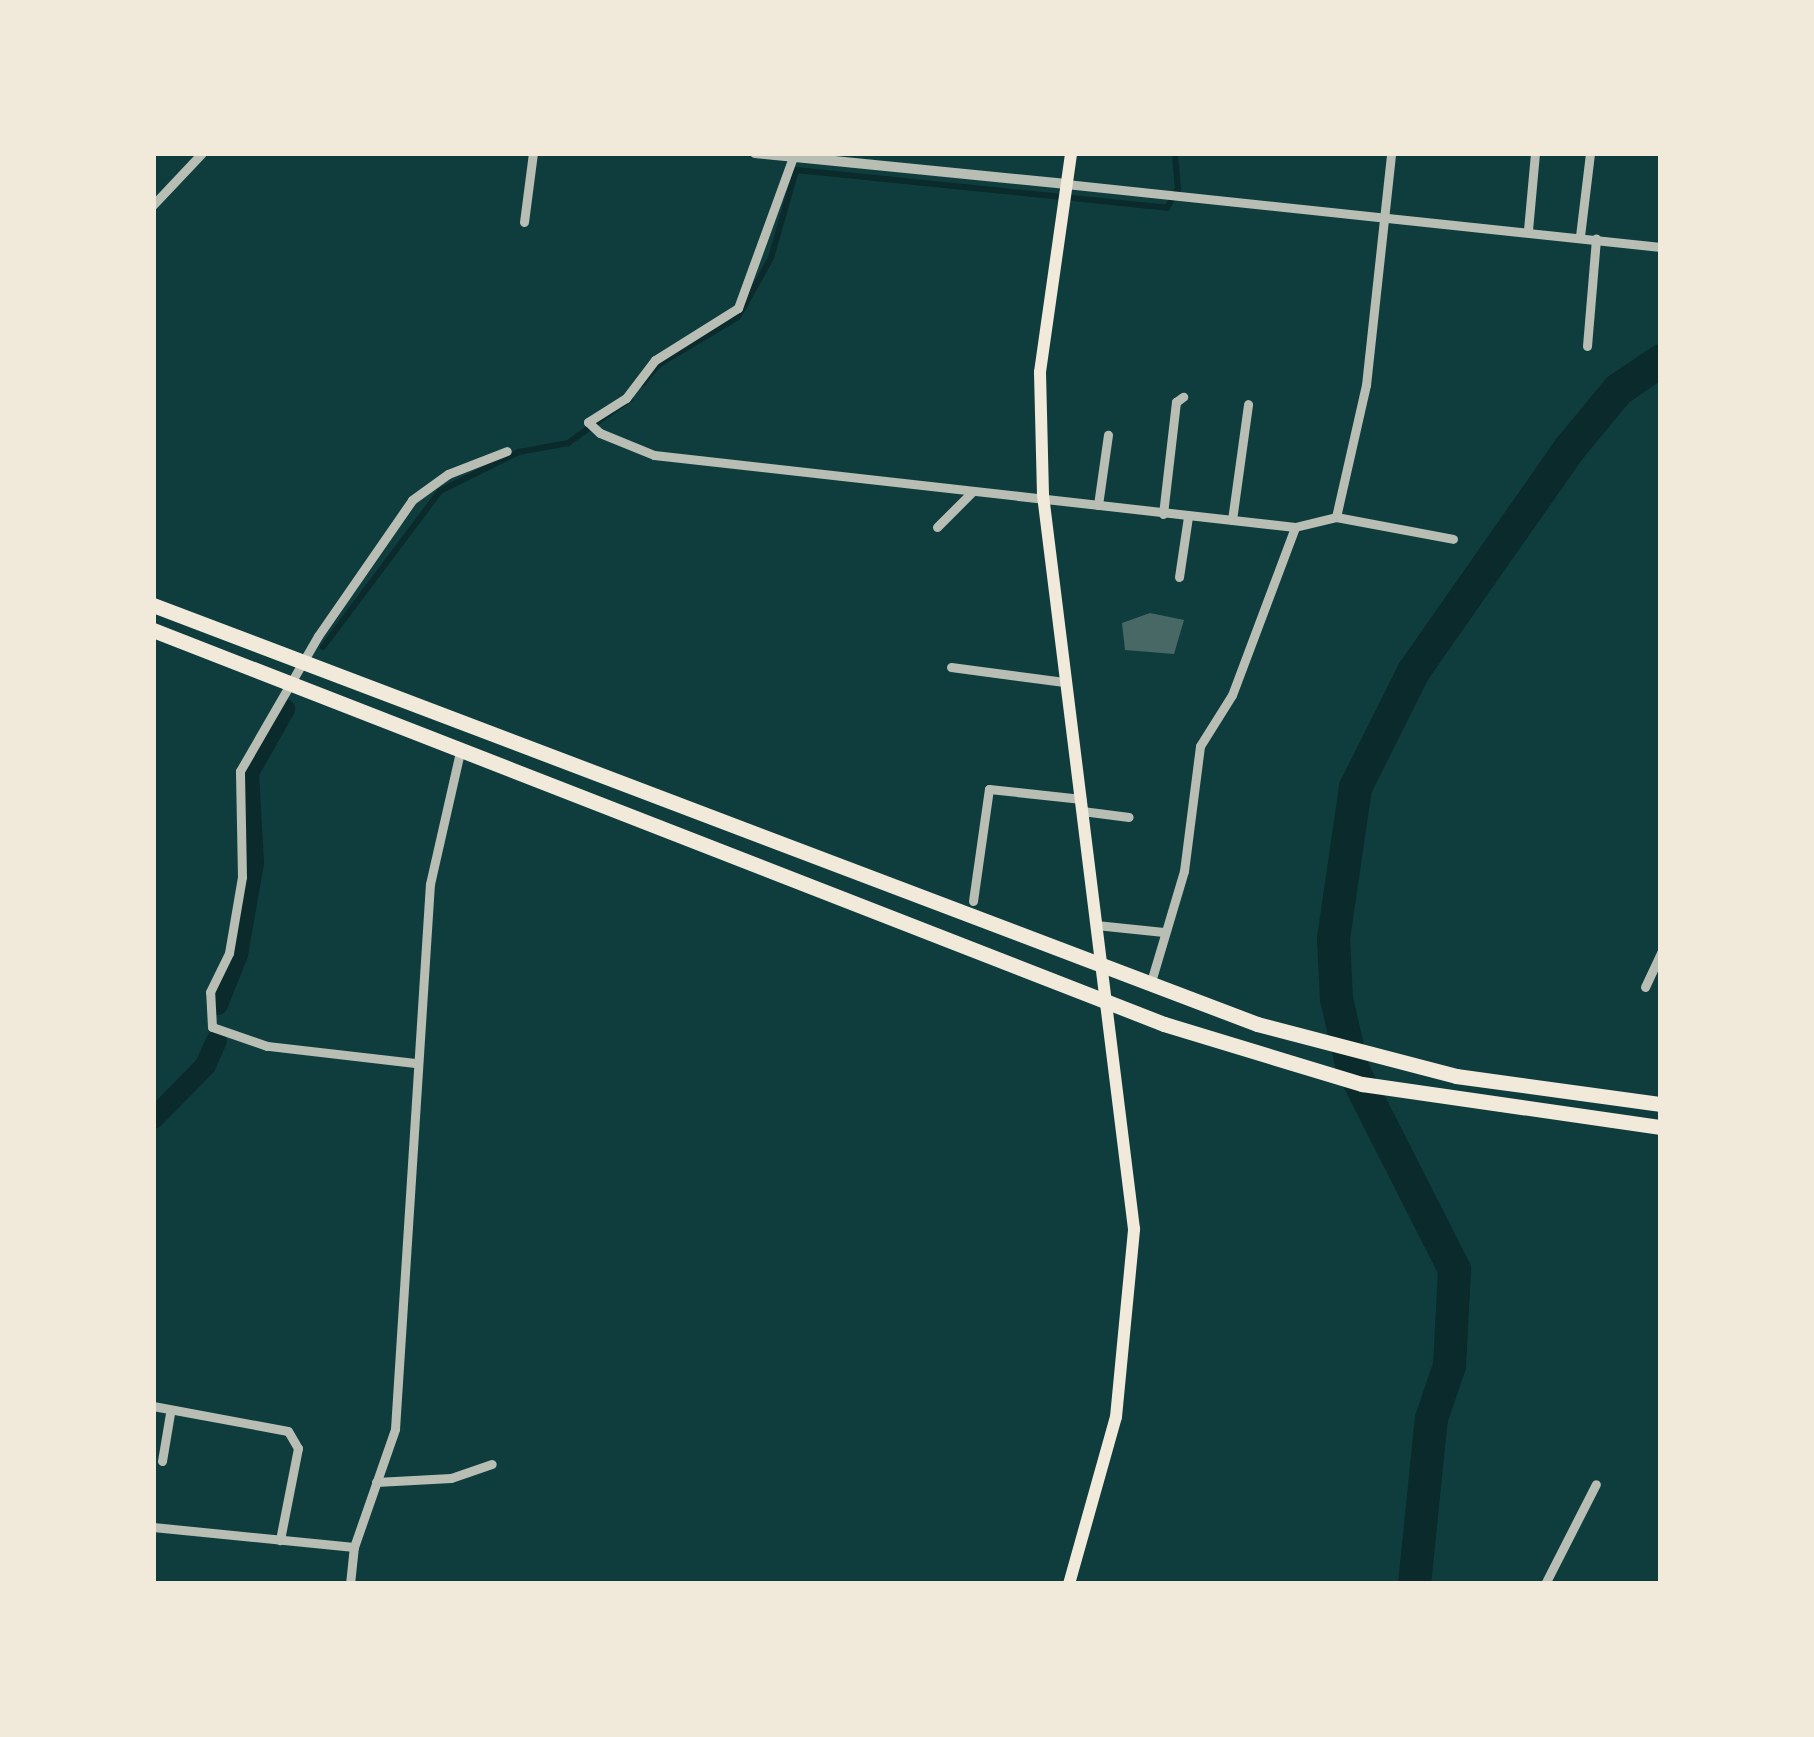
<!DOCTYPE html>
<html>
<head>
<meta charset="utf-8">
<style>
  body { margin:0 }
  #map { position:relative; width:1814px; height:1737px; overflow:hidden; background:#0f3d3e; font-family:"Space Grotesk",sans-serif }
  div>[style] { position:absolute }
  .stream>* { height:6px; margin:-3px; padding:0 3px; transform-origin:3px; border-radius:3px; background:#0a2a2b }
  .canal>* { height:21px; margin:-10.5px; padding:0 10.5px; transform-origin:10.5px; border-radius:10.5px; background:#0a2a2b }
  .river>* { height:33px; margin:-16.5px; padding:0 16.5px; transform-origin:16.5px; border-radius:16.5px; background:#0a2a2b }
  .building>* { inset:0; background:#486865 }
  .minor>* { height:9px; margin:-4.5px; padding:0 4.5px; transform-origin:4.5px; border-radius:4.5px; background:#b8beb3 }
  .tertiary>* { height:10px; margin:-5px; padding:0 5px; transform-origin:5px; border-radius:5px; background:#b8beb3 }
  .secondary>* { height:12px; margin:-6px; padding:0 6px; transform-origin:6px; border-radius:6px; background:#f1e9da }
  .trunk>* { height:15px; margin:-7.5px; padding:0 7.5px; transform-origin:7.5px; border-radius:7.5px; background:#f1e9da }
  span { translate:-50% -50%; white-space:nowrap; text-align:center; line-height:1.15; -webkit-text-stroke:9px #f1e9da; paint-order:stroke }
  .frame { position:absolute; inset:0; border:156px solid #f1e9da; pointer-events:none }
</style>
</head>
<body>
<div id="map">
  <div class="stream">
    <div style="left:642px;top:384px;width:25px;rotate:-50deg"></div>
    <div style="left:658px;top:365px;width:93px;rotate:-31deg"></div>
    <div style="left:738px;top:317px;width:68px;rotate:-60.8deg"></div>
    <div style="left:771px;top:258px;width:91px;rotate:-74.1deg"></div>
    <div style="left:796px;top:170px;width:373px;rotate:5.8deg"></div>
    <div style="left:1167px;top:208px;width:22px;rotate:-60deg"></div>
    <div style="left:1178px;top:189px;width:36px;rotate:-95deg"></div>
    <div style="left:323px;top:647px;width:195px;rotate:-53.1deg"></div>
    <div style="left:440px;top:491px;width:88px;rotate:-26.3deg"></div>
    <div style="left:519px;top:452px;width:50px;rotate:-10.4deg"></div>
    <div style="left:568px;top:443px;width:76px;rotate:-35.4deg"></div>
  </div>
  <div class="canal">
    <div style="left:217px;top:1004px;width:54px;rotate:-68.2deg"></div>
    <div style="left:237px;top:954px;width:93px;rotate:-80.1deg"></div>
    <div style="left:253px;top:862px;width:90px;rotate:-93.2deg"></div>
    <div style="left:248px;top:772px;width:73px;rotate:-60.3deg"></div>
    <div style="left:153px;top:1118px;width:74px;rotate:-45.5deg"></div>
    <div style="left:205px;top:1065px;width:27px;rotate:-66deg"></div>
  </div>
  <div class="river">
    <div style="left:1414px;top:1584px;width:167px;rotate:-84.2deg"></div>
    <div style="left:1431px;top:1418px;width:56px;rotate:-71.2deg"></div>
    <div style="left:1449px;top:1365px;width:96px;rotate:-87deg"></div>
    <div style="left:1454px;top:1269px;width:225px;rotate:-116.9deg"></div>
    <div style="left:1352px;top:1068px;width:72px;rotate:-102.9deg"></div>
    <div style="left:1336px;top:998px;width:60px;rotate:-92.9deg"></div>
    <div style="left:1333px;top:938px;width:153px;rotate:-81.7deg"></div>
    <div style="left:1355px;top:787px;width:130px;rotate:-63.4deg"></div>
    <div style="left:1413px;top:671px;width:274px;rotate:-55deg"></div>
    <div style="left:1570px;top:447px;width:75px;rotate:-50.4deg"></div>
    <div style="left:1618px;top:389px;width:52px;rotate:-34deg"></div>
  </div>
  <div class="building">
    <div style="clip-path:polygon(1150px 613px,1184px 620px,1174px 654px,1125px 650px,1122px 623px)"></div>
  </div>
  <div class="minor">
    <div style="left:793px;top:157px;width:161px;rotate:110deg"></div>
    <div style="left:738px;top:308px;width:98px;rotate:147.9deg"></div>
    <div style="left:655px;top:360px;width:48px;rotate:127.3deg"></div>
    <div style="left:626px;top:398px;width:45px;rotate:147.7deg"></div>
    <div style="left:588px;top:422px;width:16px;rotate:43deg"></div>
    <div style="left:600px;top:433px;width:58px;rotate:22.2deg"></div>
    <div style="left:654px;top:455px;width:645px;rotate:6.41deg"></div>
    <div style="left:1295px;top:527px;width:42px;rotate:-13.7deg"></div>
    <div style="left:1336px;top:517px;width:119px;rotate:10.6deg"></div>
    <div style="left:1066px;top:184px;width:598px;rotate:6.04deg"></div>
    <div style="left:153px;top:205px;width:71px;rotate:-46.7deg"></div>
    <div style="left:524px;top:222px;width:70px;rotate:-82.6deg"></div>
    <div style="left:1528px;top:230px;width:77px;rotate:-84.8deg"></div>
    <div style="left:1580px;top:236px;width:84px;rotate:-83.1deg"></div>
    <div style="left:1587px;top:346px;width:108px;rotate:-85.2deg"></div>
    <div style="left:1098px;top:505px;width:71px;rotate:-81.9deg"></div>
    <div style="left:1163px;top:514px;width:113px;rotate:-83.4deg"></div>
    <div style="left:1176px;top:402px;width:9px;rotate:-36deg"></div>
    <div style="left:1336px;top:517px;width:135px;rotate:-77.2deg"></div>
    <div style="left:1366px;top:385px;width:233px;rotate:-83.8deg"></div>
    <div style="left:1232px;top:520px;width:117px;rotate:-82.1deg"></div>
    <div style="left:937px;top:527px;width:49px;rotate:-45deg"></div>
    <div style="left:1179px;top:577px;width:61px;rotate:-81.5deg"></div>
    <div style="left:951px;top:667px;width:114px;rotate:7.6deg"></div>
    <div style="left:1082px;top:811px;width:47px;rotate:7.3deg"></div>
    <div style="left:973px;top:901px;width:113px;rotate:-81.9deg"></div>
    <div style="left:989px;top:789px;width:93px;rotate:6.2deg"></div>
    <div style="left:1096px;top:925px;width:68px;rotate:5.9deg"></div>
    <div style="left:1150px;top:985px;width:119px;rotate:-73.4deg"></div>
    <div style="left:1184px;top:871px;width:126px;rotate:-82.7deg"></div>
    <div style="left:1200px;top:746px;width:60px;rotate:-57.9deg"></div>
    <div style="left:1232px;top:695px;width:179px;rotate:-69.4deg"></div>
    <div style="left:1645px;top:987px;width:38px;rotate:-65deg"></div>
    <div style="left:415px;top:1063px;width:149px;rotate:-173.4deg"></div>
    <div style="left:267px;top:1046px;width:58px;rotate:-160.9deg"></div>
    <div style="left:212px;top:1027px;width:35px;rotate:-93deg"></div>
    <div style="left:210px;top:992px;width:43px;rotate:-64deg"></div>
    <div style="left:229px;top:953px;width:77px;rotate:-80.3deg"></div>
    <div style="left:242px;top:877px;width:106px;rotate:-91.1deg"></div>
    <div style="left:240px;top:771px;width:156px;rotate:-60deg"></div>
    <div style="left:318px;top:636px;width:165px;rotate:-55.3deg"></div>
    <div style="left:412px;top:500px;width:44px;rotate:-35.8deg"></div>
    <div style="left:448px;top:474px;width:63px;rotate:-21.3deg"></div>
    <div style="left:153px;top:1406px;width:137px;rotate:10.5deg"></div>
    <div style="left:288px;top:1431px;width:20px;rotate:60deg"></div>
    <div style="left:298px;top:1448px;width:94px;rotate:101.1deg"></div>
    <div style="left:162px;top:1461px;width:49px;rotate:-80.5deg"></div>
    <div style="left:376px;top:1482px;width:75px;rotate:-3.1deg"></div>
    <div style="left:451px;top:1478px;width:43px;rotate:-18.9deg"></div>
    <div style="left:153px;top:1527px;width:202px;rotate:5.7deg"></div>
    <div style="left:350px;top:1584px;width:37px;rotate:-84deg"></div>
    <div style="left:354px;top:1547px;width:125px;rotate:-70.8deg"></div>
    <div style="left:395px;top:1429px;width:546px;rotate:-86.33deg"></div>
    <div style="left:430px;top:884px;width:139px;rotate:-77.2deg"></div>
    <div style="left:1545px;top:1584px;width:112px;rotate:-63deg"></div>
  </div>
  <div class="tertiary">
    <div style="left:755px;top:153px;width:313px;rotate:5.7deg"></div>
  </div>
  <div class="secondary">
    <div style="left:1069px;top:1584px;width:173px;rotate:-74.3deg"></div>
    <div style="left:1116px;top:1417px;width:189px;rotate:-84.5deg"></div>
    <div style="left:1134px;top:1229px;width:740px;rotate:-97.07deg"></div>
    <div style="left:1043px;top:495px;width:123px;rotate:-91.4deg"></div>
    <div style="left:1040px;top:372px;width:221px;rotate:-81.9deg"></div>
  </div>
  <div class="trunk">
    <div style="left:153px;top:605px;width:1181px;rotate:20.78deg"></div>
    <div style="left:1257px;top:1024px;width:206px;rotate:14.6deg"></div>
    <div style="left:1456px;top:1076px;width:207px;rotate:7.8deg"></div>
    <div style="left:153px;top:630px;width:1085px;rotate:21.29deg"></div>
    <div style="left:1164px;top:1024px;width:207px;rotate:16.9deg"></div>
    <div style="left:1362px;top:1084px;width:302px;rotate:8.2deg"></div>
  </div>
  <div class="frame"></div>
</div>
</body>
</html>
